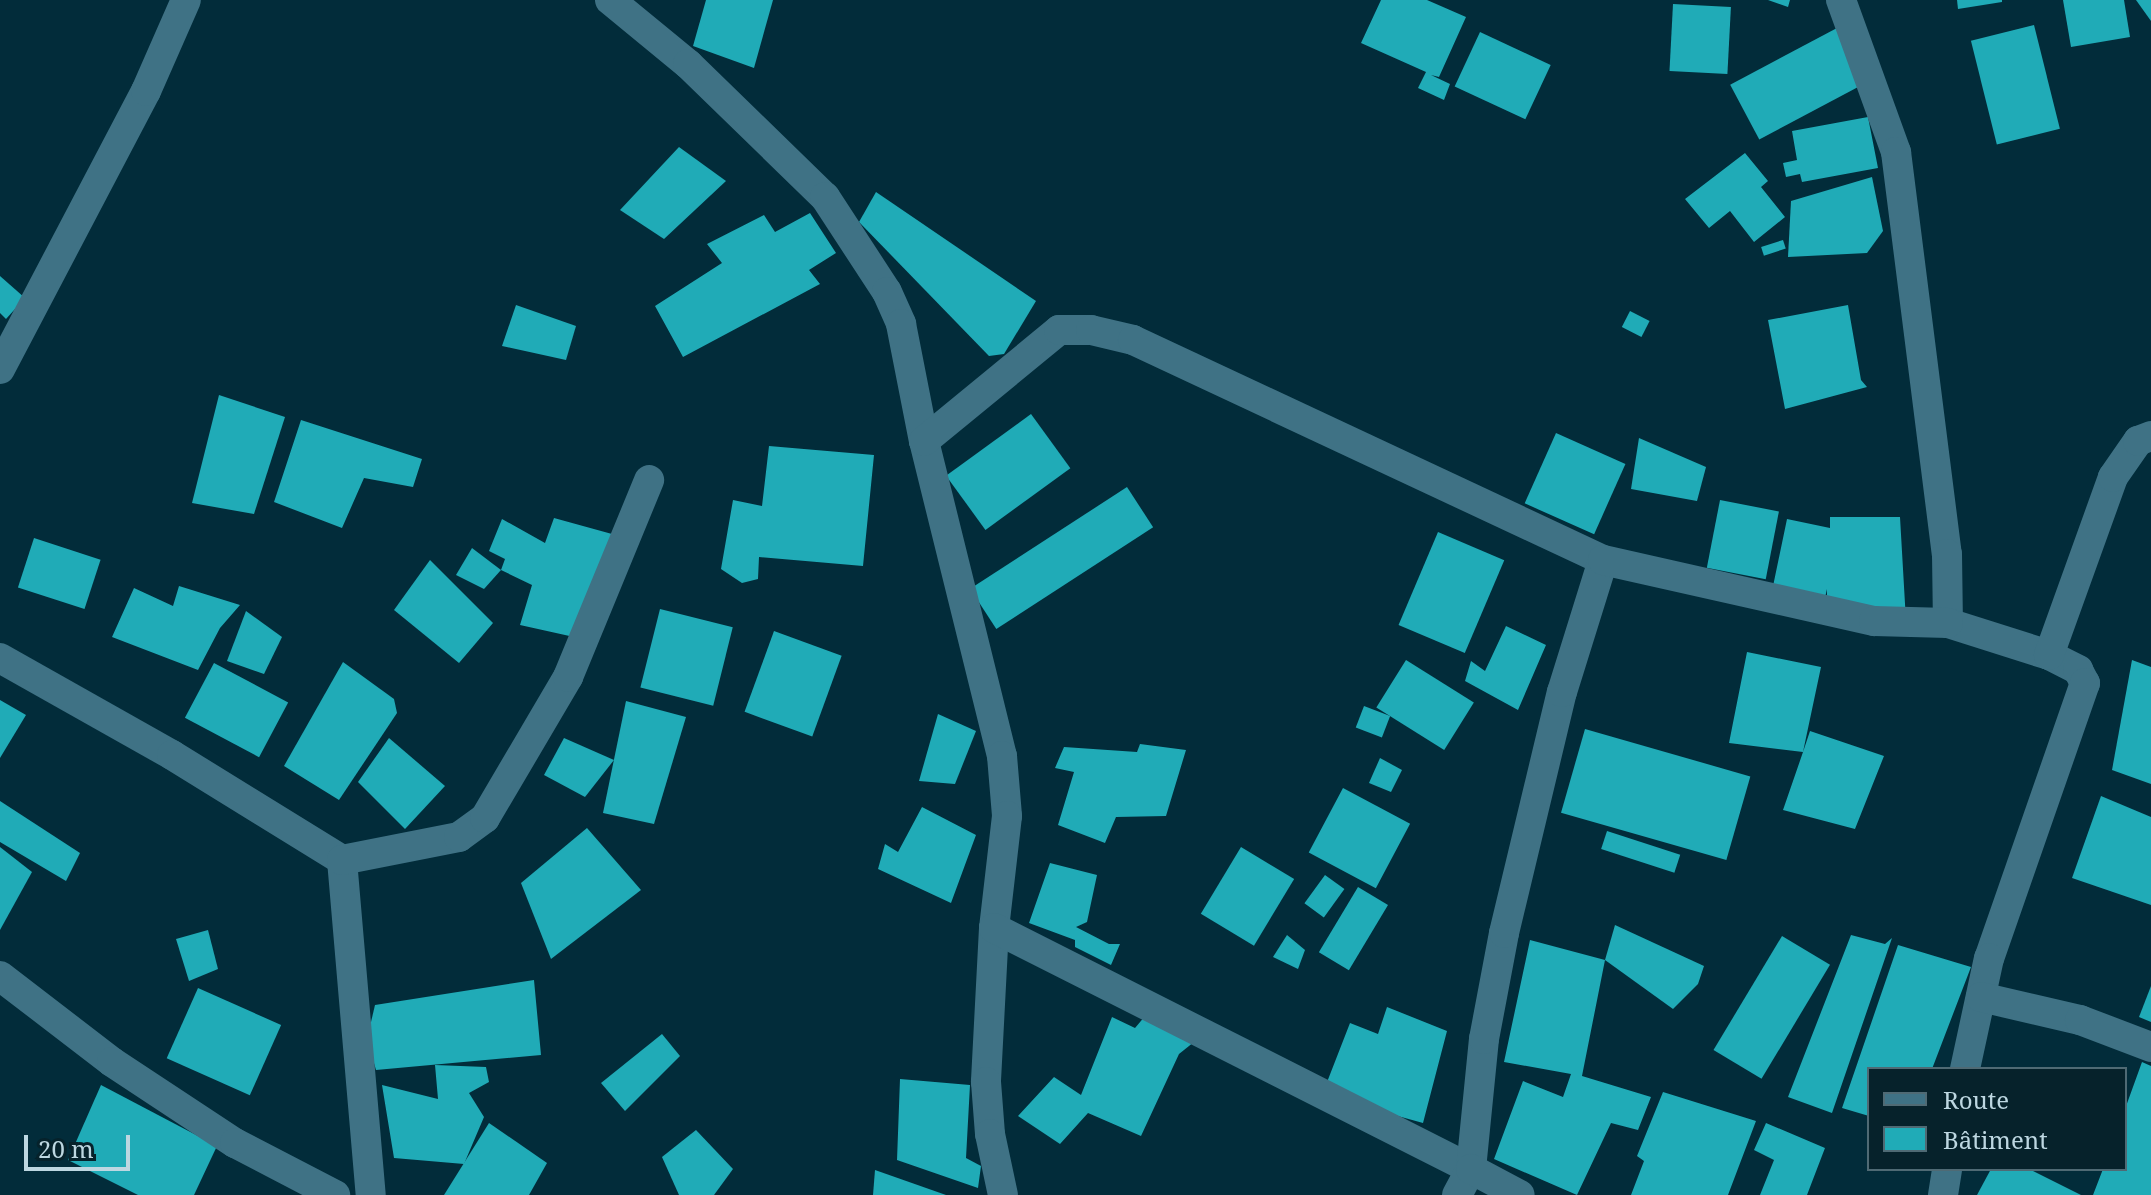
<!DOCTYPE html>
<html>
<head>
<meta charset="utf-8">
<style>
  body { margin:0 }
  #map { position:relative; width:2151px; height:1195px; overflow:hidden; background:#022c3a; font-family:"Noto Serif",serif }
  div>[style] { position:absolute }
  .building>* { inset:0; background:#20abb7; transform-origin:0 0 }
  .minor>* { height:30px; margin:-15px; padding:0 15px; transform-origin:15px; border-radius:15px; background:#3f7285 }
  span { translate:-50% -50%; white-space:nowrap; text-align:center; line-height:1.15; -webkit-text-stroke:8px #06222b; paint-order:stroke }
  .legend { position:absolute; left:1867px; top:1067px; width:260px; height:104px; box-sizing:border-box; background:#06222b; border:2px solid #4f6a74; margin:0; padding:10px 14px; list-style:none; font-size:24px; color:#bdd7e1 }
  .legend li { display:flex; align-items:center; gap:16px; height:40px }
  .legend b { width:40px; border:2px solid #4f6a74 }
  .scale { position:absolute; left:24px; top:1135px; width:106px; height:36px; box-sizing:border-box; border:4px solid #bdd7e1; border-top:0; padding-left:10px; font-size:24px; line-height:28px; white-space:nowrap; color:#bdd7e1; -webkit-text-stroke:6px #06222b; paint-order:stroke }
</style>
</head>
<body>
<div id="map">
  <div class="building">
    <div style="clip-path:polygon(706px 0,773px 0,754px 68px,693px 46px)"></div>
    <div style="clip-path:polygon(1381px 0,1427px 0,1466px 17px,1439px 77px,1431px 75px,1450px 84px,1444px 100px,1418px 88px,1426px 72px,1361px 43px)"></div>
    <div style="clip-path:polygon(1768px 0,1790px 0,1788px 7px)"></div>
    <div style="clip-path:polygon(1957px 0,2002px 0,2002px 2px,1958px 9px)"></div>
    <div style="clip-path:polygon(2063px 0,2124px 0,2130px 37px,2071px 47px)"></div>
    <div style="clip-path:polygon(2136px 0,2151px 0,2151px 21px)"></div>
    <div style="left:1673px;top:4px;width:58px;height:67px;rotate:3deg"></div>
    <div style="left:2034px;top:25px;width:107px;height:65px;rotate:76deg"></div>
    <div style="left:1837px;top:28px;width:62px;height:121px;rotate:62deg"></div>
    <div style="left:1480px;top:32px;width:78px;height:60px;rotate:25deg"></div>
    <div style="clip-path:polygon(1868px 117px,1878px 168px,1802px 182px,1800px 174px,1786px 177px,1783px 163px,1797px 160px,1792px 131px)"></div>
    <div style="clip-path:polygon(679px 147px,726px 181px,664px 239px,620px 210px)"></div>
    <div style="clip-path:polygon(1745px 153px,1768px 181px,1761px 187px,1785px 217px,1754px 242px,1730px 211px,1709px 228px,1685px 199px)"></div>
    <div style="clip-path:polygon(1872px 177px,1883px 231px,1867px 253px,1788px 257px,1791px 201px)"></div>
    <div style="clip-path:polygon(876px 192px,1036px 301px,1004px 354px,989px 356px,859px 222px)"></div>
    <div style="clip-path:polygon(810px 213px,836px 253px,809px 270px,820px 284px,683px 357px,655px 306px,722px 263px,707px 244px,764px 215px,775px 232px)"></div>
    <div style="left:1783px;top:240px;width:9px;height:23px;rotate:72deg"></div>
    <div style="clip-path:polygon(0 276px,25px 298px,6px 319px,0 313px)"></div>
    <div style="clip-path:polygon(516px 305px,576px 326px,566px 360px,502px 346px)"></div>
    <div style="clip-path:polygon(1848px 305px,1861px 380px,1867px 387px,1785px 409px,1768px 320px)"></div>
    <div style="left:1630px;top:311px;width:22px;height:18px;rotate:27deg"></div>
    <div style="clip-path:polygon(219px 395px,285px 417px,254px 514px,192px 503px)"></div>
    <div style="left:1031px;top:414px;width:67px;height:105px;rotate:54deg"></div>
    <div style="clip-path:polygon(301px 420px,422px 459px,413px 487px,364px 478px,342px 528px,274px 502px)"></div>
    <div style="left:1556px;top:433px;width:76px;height:77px;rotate:24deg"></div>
    <div style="clip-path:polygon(1639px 438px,1706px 467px,1697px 501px,1631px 489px)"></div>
    <div style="clip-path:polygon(769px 446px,874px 455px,863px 566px,759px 557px,758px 579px,742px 583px,721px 569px,733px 500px,762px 506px)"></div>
    <div style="left:1127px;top:487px;width:48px;height:187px;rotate:57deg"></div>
    <div style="left:1720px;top:500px;width:60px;height:69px;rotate:11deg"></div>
    <div style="clip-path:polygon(1830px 517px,1900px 517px,1906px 621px,1827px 609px,1827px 589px,1824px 602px,1772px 591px,1787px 519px,1830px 528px)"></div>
    <div style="clip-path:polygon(554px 518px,612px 534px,574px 637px,520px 625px,532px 585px,501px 570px,505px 559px,489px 551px,502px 519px,545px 543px)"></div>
    <div style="left:1438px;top:532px;width:72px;height:101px;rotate:23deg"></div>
    <div style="left:34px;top:538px;width:70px;height:52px;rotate:18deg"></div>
    <div style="clip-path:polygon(472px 548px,501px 570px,484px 589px,456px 575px)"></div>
    <div style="clip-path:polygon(430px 560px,493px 623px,459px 663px,394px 610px)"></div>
    <div style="clip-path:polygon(179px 586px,240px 605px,220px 628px,198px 670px,112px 637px,134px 588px,173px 606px)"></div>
    <div style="left:660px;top:609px;width:75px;height:81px;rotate:14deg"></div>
    <div style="clip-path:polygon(246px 611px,282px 637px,264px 674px,227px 661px)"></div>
    <div style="clip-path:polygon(1506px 626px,1546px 645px,1518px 710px,1465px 681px,1471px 661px,1485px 671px)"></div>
    <div style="left:774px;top:631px;width:72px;height:86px;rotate:20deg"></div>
    <div style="clip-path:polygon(1747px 652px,1821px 667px,1803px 752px,1810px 731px,1884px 756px,1855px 829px,1783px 810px,1803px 752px,1729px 743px)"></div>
    <div style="left:1406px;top:660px;width:80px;height:56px;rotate:32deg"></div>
    <div style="clip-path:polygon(2132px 660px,2151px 667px,2151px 784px,2112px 770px)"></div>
    <div style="clip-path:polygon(343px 662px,394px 699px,397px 713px,339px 800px,284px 766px)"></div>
    <div style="left:214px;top:663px;width:84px;height:62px;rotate:28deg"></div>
    <div style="clip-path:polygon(0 700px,26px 715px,0 758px)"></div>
    <div style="clip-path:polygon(626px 701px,686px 717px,654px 824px,603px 813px)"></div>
    <div style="left:1364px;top:706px;width:28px;height:23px;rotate:21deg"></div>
    <div style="clip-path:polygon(938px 714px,976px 731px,955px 784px,919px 781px)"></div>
    <div style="left:1585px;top:729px;width:172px;height:87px;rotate:16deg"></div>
    <div style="clip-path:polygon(389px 738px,445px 786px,405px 829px,358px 782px)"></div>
    <div style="clip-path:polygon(564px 738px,614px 760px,585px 797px,544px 775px)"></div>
    <div style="clip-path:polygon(1140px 744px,1186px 750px,1166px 816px,1116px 817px,1105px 843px,1058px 825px,1074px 772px,1055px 768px,1064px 747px,1137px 752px)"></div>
    <div style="clip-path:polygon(1380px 758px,1402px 770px,1391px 792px,1369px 783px)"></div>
    <div style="left:1343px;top:788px;width:76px;height:73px;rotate:28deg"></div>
    <div style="clip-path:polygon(2101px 796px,2151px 817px,2151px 905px,2072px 878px)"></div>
    <div style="clip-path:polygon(0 801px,80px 853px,66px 881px,0 842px)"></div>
    <div style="clip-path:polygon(922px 807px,976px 835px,951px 903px,878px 869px,885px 844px,898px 852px)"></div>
    <div style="clip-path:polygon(587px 828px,641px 890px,551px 959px,521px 883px)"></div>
    <div style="left:1607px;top:831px;width:77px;height:19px;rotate:18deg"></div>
    <div style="clip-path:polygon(0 847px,32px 872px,0 930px)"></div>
    <div style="left:1241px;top:847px;width:62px;height:78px;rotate:31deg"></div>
    <div style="clip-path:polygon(1050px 863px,1097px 875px,1087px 922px,1076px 927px,1109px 944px,1120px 944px,1111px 965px,1075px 947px,1075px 940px,1029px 923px)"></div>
    <div style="left:1325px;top:875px;width:24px;height:35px;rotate:36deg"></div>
    <div style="left:1358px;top:887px;width:35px;height:76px;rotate:31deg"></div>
    <div style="clip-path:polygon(1615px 925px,1704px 966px,1698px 984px,1673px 1009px,1605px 960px)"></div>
    <div style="clip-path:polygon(208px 930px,218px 969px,189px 981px,176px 939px)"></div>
    <div style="clip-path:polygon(1287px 935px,1305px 950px,1298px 969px,1273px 957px)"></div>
    <div style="clip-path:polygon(1851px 935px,1885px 944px,1892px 938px,1832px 1113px,1788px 1097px)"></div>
    <div style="left:1782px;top:936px;width:56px;height:133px;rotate:31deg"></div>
    <div style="clip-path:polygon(1530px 940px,1605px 960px,1582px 1076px,1651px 1097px,1638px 1130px,1611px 1123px,1577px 1195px,1494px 1159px,1523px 1081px,1563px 1097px,1571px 1074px,1504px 1062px)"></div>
    <div style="clip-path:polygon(1898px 945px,1971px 967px,1932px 1069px,1869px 1069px,1869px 1116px,1842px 1108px)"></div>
    <div style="clip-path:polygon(534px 980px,541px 1055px,376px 1070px,367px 1039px,375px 1005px)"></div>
    <div style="clip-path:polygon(2151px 986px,2151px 1022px,2139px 1017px)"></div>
    <div style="left:198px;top:988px;width:91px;height:77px;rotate:24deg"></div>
    <div style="clip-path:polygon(1387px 1007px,1447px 1031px,1423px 1123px,1322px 1095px,1350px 1023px,1378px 1034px)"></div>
    <div style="clip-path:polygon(1146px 1015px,1199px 1038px,1179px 1054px,1141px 1136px,1088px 1113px,1060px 1144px,1018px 1116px,1054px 1077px,1081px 1095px,1112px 1017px,1135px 1028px)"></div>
    <div style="clip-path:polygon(662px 1034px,680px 1056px,625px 1111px,601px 1083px)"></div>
    <div style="clip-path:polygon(2142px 1062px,2151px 1066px,2151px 1195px,2093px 1195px,2103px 1169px,2125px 1169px,2125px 1109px)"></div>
    <div style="clip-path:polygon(435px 1065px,486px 1067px,489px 1082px,469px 1093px,484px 1117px,464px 1164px,394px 1158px,382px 1085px,438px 1099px)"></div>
    <div style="clip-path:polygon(900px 1079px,970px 1085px,966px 1158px,981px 1166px,978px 1188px,897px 1160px)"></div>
    <div style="clip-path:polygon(101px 1085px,217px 1146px,194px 1195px,138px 1195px,68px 1160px)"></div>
    <div style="clip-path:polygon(1663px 1092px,1756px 1121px,1728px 1195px,1631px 1195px,1644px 1161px,1637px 1156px)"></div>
    <div style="clip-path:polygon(489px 1123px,547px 1163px,529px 1195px,444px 1195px)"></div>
    <div style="clip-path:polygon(1766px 1123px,1825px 1148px,1807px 1195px,1760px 1195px,1774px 1160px,1754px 1150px)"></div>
    <div style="clip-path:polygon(696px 1130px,733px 1169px,714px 1195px,679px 1195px,662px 1157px)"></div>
    <div style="clip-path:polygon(1991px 1169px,2029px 1169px,2081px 1195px,1977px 1195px)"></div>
    <div style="clip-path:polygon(875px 1170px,946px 1195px,873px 1195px)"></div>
  </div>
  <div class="minor">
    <div style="left:610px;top:0;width:101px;rotate:39.4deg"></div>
    <div style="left:688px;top:64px;width:191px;rotate:44.2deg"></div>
    <div style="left:825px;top:197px;width:113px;rotate:56.9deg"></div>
    <div style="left:887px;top:292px;width:35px;rotate:66deg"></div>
    <div style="left:901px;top:324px;width:119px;rotate:78.9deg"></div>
    <div style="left:924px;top:441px;width:325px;rotate:76.1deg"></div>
    <div style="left:1002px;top:756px;width:60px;rotate:85.2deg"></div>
    <div style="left:1007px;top:816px;width:113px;rotate:96.6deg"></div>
    <div style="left:994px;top:928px;width:154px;rotate:93deg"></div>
    <div style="left:986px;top:1082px;width:52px;rotate:85.6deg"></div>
    <div style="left:990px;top:1134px;width:62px;rotate:78deg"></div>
    <div style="left:1841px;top:0;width:162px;rotate:70.1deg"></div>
    <div style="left:1896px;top:152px;width:405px;rotate:82.8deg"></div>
    <div style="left:1947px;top:554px;width:69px;rotate:89.2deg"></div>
    <div style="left:1948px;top:623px;width:106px;rotate:17.6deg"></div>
    <div style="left:2049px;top:655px;width:33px;rotate:27deg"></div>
    <div style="left:2078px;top:670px;width:15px;rotate:62deg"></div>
    <div style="left:2085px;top:683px;width:291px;rotate:109.2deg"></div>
    <div style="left:1989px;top:958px;width:114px;rotate:102.2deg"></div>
    <div style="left:0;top:369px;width:314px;rotate:-62.3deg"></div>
    <div style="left:146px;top:91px;width:99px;rotate:-66.3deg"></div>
    <div style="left:924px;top:441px;width:175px;rotate:-39.4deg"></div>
    <div style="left:1059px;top:330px;width:32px"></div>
    <div style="left:1091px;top:330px;width:43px;rotate:13.4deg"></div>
    <div style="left:1133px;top:340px;width:519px;rotate:25.08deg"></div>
    <div style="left:2049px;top:655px;width:189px;rotate:-70.2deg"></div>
    <div style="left:2113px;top:477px;width:44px;rotate:-55.2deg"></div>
    <div style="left:2138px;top:441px;width:14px;rotate:-21deg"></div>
    <div style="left:0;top:658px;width:197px;rotate:29.4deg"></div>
    <div style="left:172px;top:755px;width:200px;rotate:31.7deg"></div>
    <div style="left:342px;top:860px;width:336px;rotate:85.1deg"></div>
    <div style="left:342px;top:860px;width:119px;rotate:-11.1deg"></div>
    <div style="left:459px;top:837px;width:32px;rotate:-36deg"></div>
    <div style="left:485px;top:818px;width:164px;rotate:-59.5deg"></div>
    <div style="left:568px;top:677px;width:213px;rotate:-67.6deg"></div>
    <div style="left:994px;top:928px;width:534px;rotate:26.8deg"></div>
    <div style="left:1471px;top:1169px;width:131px;rotate:-84.3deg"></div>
    <div style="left:1484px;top:1039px;width:108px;rotate:-79.3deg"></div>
    <div style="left:1504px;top:933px;width:248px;rotate:-76.5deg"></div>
    <div style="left:1562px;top:692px;width:138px;rotate:-72.7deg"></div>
    <div style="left:1603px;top:560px;width:278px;rotate:12.7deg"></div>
    <div style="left:1874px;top:621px;width:74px;rotate:1.5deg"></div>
    <div style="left:0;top:976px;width:141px;rotate:37.5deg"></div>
    <div style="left:112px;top:1062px;width:147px;rotate:33.4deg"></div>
    <div style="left:235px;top:1143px;width:113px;rotate:27.5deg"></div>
    <div style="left:1981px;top:997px;width:102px;rotate:13.1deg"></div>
    <div style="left:2080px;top:1020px;width:76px;rotate:20.8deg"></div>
    <div style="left:1457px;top:1195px;width:30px;rotate:-62deg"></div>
    <div style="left:1471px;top:1169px;width:55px;rotate:28deg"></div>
    <div style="left:1943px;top:1195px;width:26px;rotate:-81deg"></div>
  </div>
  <ul class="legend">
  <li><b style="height:10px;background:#3f7285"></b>Route</li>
  <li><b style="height:22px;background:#20abb7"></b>Bâtiment</li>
  </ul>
  <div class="scale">20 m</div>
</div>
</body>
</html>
